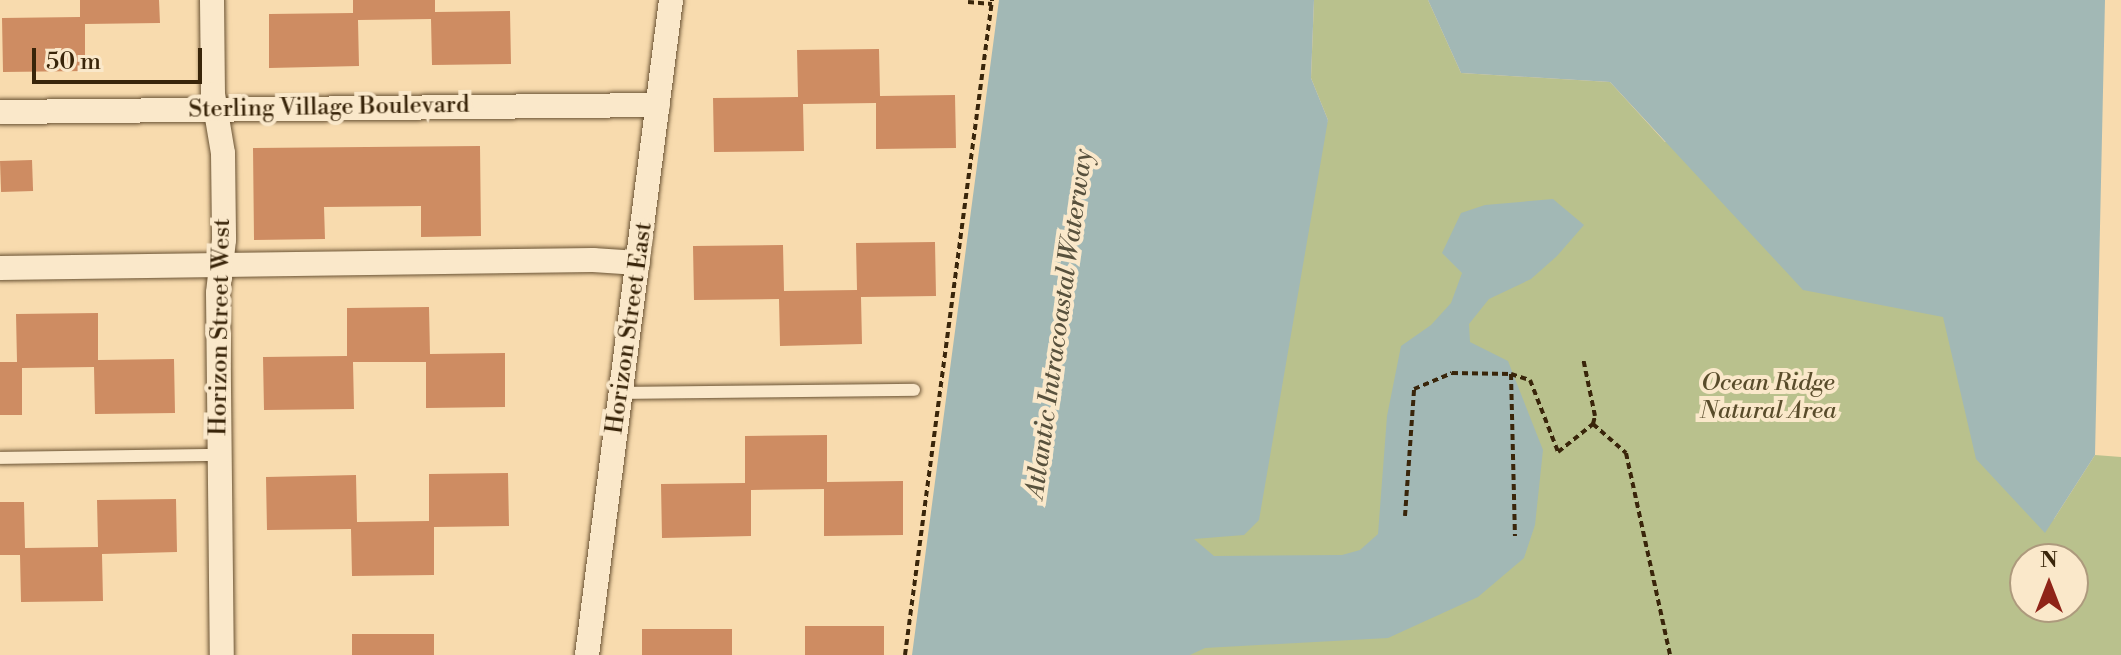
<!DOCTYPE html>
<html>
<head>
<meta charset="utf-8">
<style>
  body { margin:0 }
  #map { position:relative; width:2121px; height:655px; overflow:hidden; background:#f8dbae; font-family:"Libre Bodoni",serif }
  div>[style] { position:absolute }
  .green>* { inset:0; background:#b9c18d }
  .water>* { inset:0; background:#a2b8b5 }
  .building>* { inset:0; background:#ce8c62; transform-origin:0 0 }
  .path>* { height:4px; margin-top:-2px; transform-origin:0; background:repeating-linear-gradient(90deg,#39250a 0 6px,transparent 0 10px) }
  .roads { filter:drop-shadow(0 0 2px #695233) drop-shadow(0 0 2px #695233) }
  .lane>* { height:12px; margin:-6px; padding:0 6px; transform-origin:6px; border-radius:6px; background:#fae8ca }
  .street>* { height:24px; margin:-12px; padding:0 12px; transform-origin:12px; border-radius:12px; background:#fae8ca }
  span { translate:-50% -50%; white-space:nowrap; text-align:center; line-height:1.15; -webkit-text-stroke:8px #fae8ca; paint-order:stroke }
  .street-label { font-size:24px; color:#39250a }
  .park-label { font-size:24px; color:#594c2b; font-style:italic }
  .water-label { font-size:26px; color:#58513d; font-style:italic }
  .north { position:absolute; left:2009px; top:543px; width:80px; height:80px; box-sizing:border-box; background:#fae8ca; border:2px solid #ad9a7d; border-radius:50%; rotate:0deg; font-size:22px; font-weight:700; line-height:32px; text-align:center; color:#39250a }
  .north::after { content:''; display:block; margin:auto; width:28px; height:36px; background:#8f2418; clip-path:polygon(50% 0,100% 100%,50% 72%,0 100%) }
  .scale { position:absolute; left:32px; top:48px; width:170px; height:36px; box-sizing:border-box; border:4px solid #39250a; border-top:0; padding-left:10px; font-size:24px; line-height:28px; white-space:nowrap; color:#39250a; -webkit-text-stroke:6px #fae8ca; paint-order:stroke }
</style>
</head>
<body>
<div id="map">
  <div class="green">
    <div style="clip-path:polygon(evenodd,1314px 0,1428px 0,1461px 73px,1610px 82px,1665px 142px,2051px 139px,2054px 519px,2095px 455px,2121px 457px,2121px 655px,1124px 655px,1328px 120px,1311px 78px,1314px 0,2025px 559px,2073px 559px,2073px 607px,2025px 607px,2025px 559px)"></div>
  </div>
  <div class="water">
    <div style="clip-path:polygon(999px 0,1314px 0,1311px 78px,1328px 120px,1259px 520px,1244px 535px,1194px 539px,1214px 556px,1342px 555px,1360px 550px,1378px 534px,1387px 416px,1401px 346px,1431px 325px,1451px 303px,1462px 273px,1442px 253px,1461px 213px,1485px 205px,1553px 199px,1584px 225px,1557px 256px,1531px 279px,1489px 299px,1469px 324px,1470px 342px,1508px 361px,1543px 450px,1535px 525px,1524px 558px,1478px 597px,1388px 638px,1205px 648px,1190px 655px,912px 655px)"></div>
    <div style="clip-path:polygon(1428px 0,2105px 0,2095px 455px,2045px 533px,1976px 459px,1943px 317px,1803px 290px,1610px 82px,1461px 73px)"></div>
  </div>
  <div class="building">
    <div style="clip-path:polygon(80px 0,159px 0,160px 23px,85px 24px,85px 71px,3px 72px,2px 18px,80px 17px)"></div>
    <div style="clip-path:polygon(353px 0,435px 0,435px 12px,510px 11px,511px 64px,432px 65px,431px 19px,358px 20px,359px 66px,269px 68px,269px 14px,353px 13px)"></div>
    <div style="clip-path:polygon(879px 49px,880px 96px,955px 95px,956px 148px,876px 149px,876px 103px,803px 104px,804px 151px,714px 152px,713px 98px,798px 97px,797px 50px)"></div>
    <div style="clip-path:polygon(480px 146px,481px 236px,421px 237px,421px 206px,324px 207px,325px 239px,254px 240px,253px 148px)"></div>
    <div style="left:32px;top:160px;width:31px;height:32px;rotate:88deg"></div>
    <div style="clip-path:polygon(935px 242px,936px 296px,861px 297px,862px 344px,780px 346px,779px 299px,694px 300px,693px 246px,783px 245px,784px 291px,857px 290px,856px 243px)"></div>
    <div style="clip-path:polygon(429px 307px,430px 354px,505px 353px,505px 407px,426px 408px,426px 362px,353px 362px,354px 409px,264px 410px,263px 357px,347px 356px,347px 308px)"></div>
    <div style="clip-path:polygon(98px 313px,98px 360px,174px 359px,175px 413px,95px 414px,94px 367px,22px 368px,22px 415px,0 415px,0 362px,17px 362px,16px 314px)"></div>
    <div style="clip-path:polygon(827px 435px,827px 482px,903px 481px,903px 535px,824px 536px,824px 489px,751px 490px,751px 536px,662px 538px,661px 484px,745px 483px,745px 436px)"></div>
    <div style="clip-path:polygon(508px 473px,509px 526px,434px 527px,434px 575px,352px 576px,351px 529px,267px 530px,266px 477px,356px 475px,357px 522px,429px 521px,429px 474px)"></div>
    <div style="clip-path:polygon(176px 499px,177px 552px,102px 554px,103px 601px,21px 602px,20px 555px,0 555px,0 502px,24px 502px,25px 548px,98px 547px,97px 500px)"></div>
    <div style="left:884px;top:626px;width:29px;height:79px;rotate:90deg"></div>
    <div style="left:732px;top:629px;width:26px;height:90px;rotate:90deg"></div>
    <div style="left:434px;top:634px;width:21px;height:82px;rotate:90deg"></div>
  </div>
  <div class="path">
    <div style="left:968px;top:2px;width:24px;rotate:5deg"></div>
    <div style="left:1511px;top:374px;width:20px;rotate:18deg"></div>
    <div style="left:1530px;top:380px;width:77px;rotate:68.7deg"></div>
    <div style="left:1558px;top:452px;width:45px;rotate:-38.7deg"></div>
    <div style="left:1593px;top:424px;width:8px;rotate:-76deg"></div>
    <div style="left:1595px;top:416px;width:59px;rotate:-101.7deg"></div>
    <div style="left:1593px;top:424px;width:44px;rotate:41.3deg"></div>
    <div style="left:1626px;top:453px;width:207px;rotate:77.7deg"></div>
    <div style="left:1405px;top:516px;width:127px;rotate:-85.9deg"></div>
    <div style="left:1414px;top:389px;width:41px;rotate:-22.8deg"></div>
    <div style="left:1452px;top:373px;width:59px;rotate:1deg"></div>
    <div style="left:1511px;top:374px;width:162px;rotate:88.6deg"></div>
    <div style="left:905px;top:655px;width:661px;rotate:-82.43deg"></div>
  </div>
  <div class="roads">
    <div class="lane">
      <div style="left:621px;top:393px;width:293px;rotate:-0.6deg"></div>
      <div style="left:0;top:458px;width:218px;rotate:-0.8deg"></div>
    </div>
    <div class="street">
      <div style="left:212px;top:0;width:94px;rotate:89.4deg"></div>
      <div style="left:213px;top:94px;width:60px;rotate:80.4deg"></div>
      <div style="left:223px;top:153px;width:87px;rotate:89.3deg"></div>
      <div style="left:224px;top:240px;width:53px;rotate:96.5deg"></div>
      <div style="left:218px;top:293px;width:362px;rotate:89.4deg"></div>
      <div style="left:0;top:112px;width:658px;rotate:-0.61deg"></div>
      <div style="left:0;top:268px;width:593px;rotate:-0.77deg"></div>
      <div style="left:593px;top:260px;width:45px;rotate:3.8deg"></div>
      <div style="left:587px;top:655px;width:660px;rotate:-82.69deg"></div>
    </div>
  </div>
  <div class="street-label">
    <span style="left:329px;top:108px;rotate:-1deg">Sterling Village Boulevard</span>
    <span style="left:221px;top:327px;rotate:-89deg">Horizon Street West</span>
    <span style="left:630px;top:328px;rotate:-82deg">Horizon Street East</span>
  </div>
  <div class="park-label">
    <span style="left:1768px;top:398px">Ocean Ridge<br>Natural Area</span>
  </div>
  <div class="water-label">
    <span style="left:1060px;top:324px;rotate:-82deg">Atlantic Intracoastal Waterway</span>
  </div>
  <div class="north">N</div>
  <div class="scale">50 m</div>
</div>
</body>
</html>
